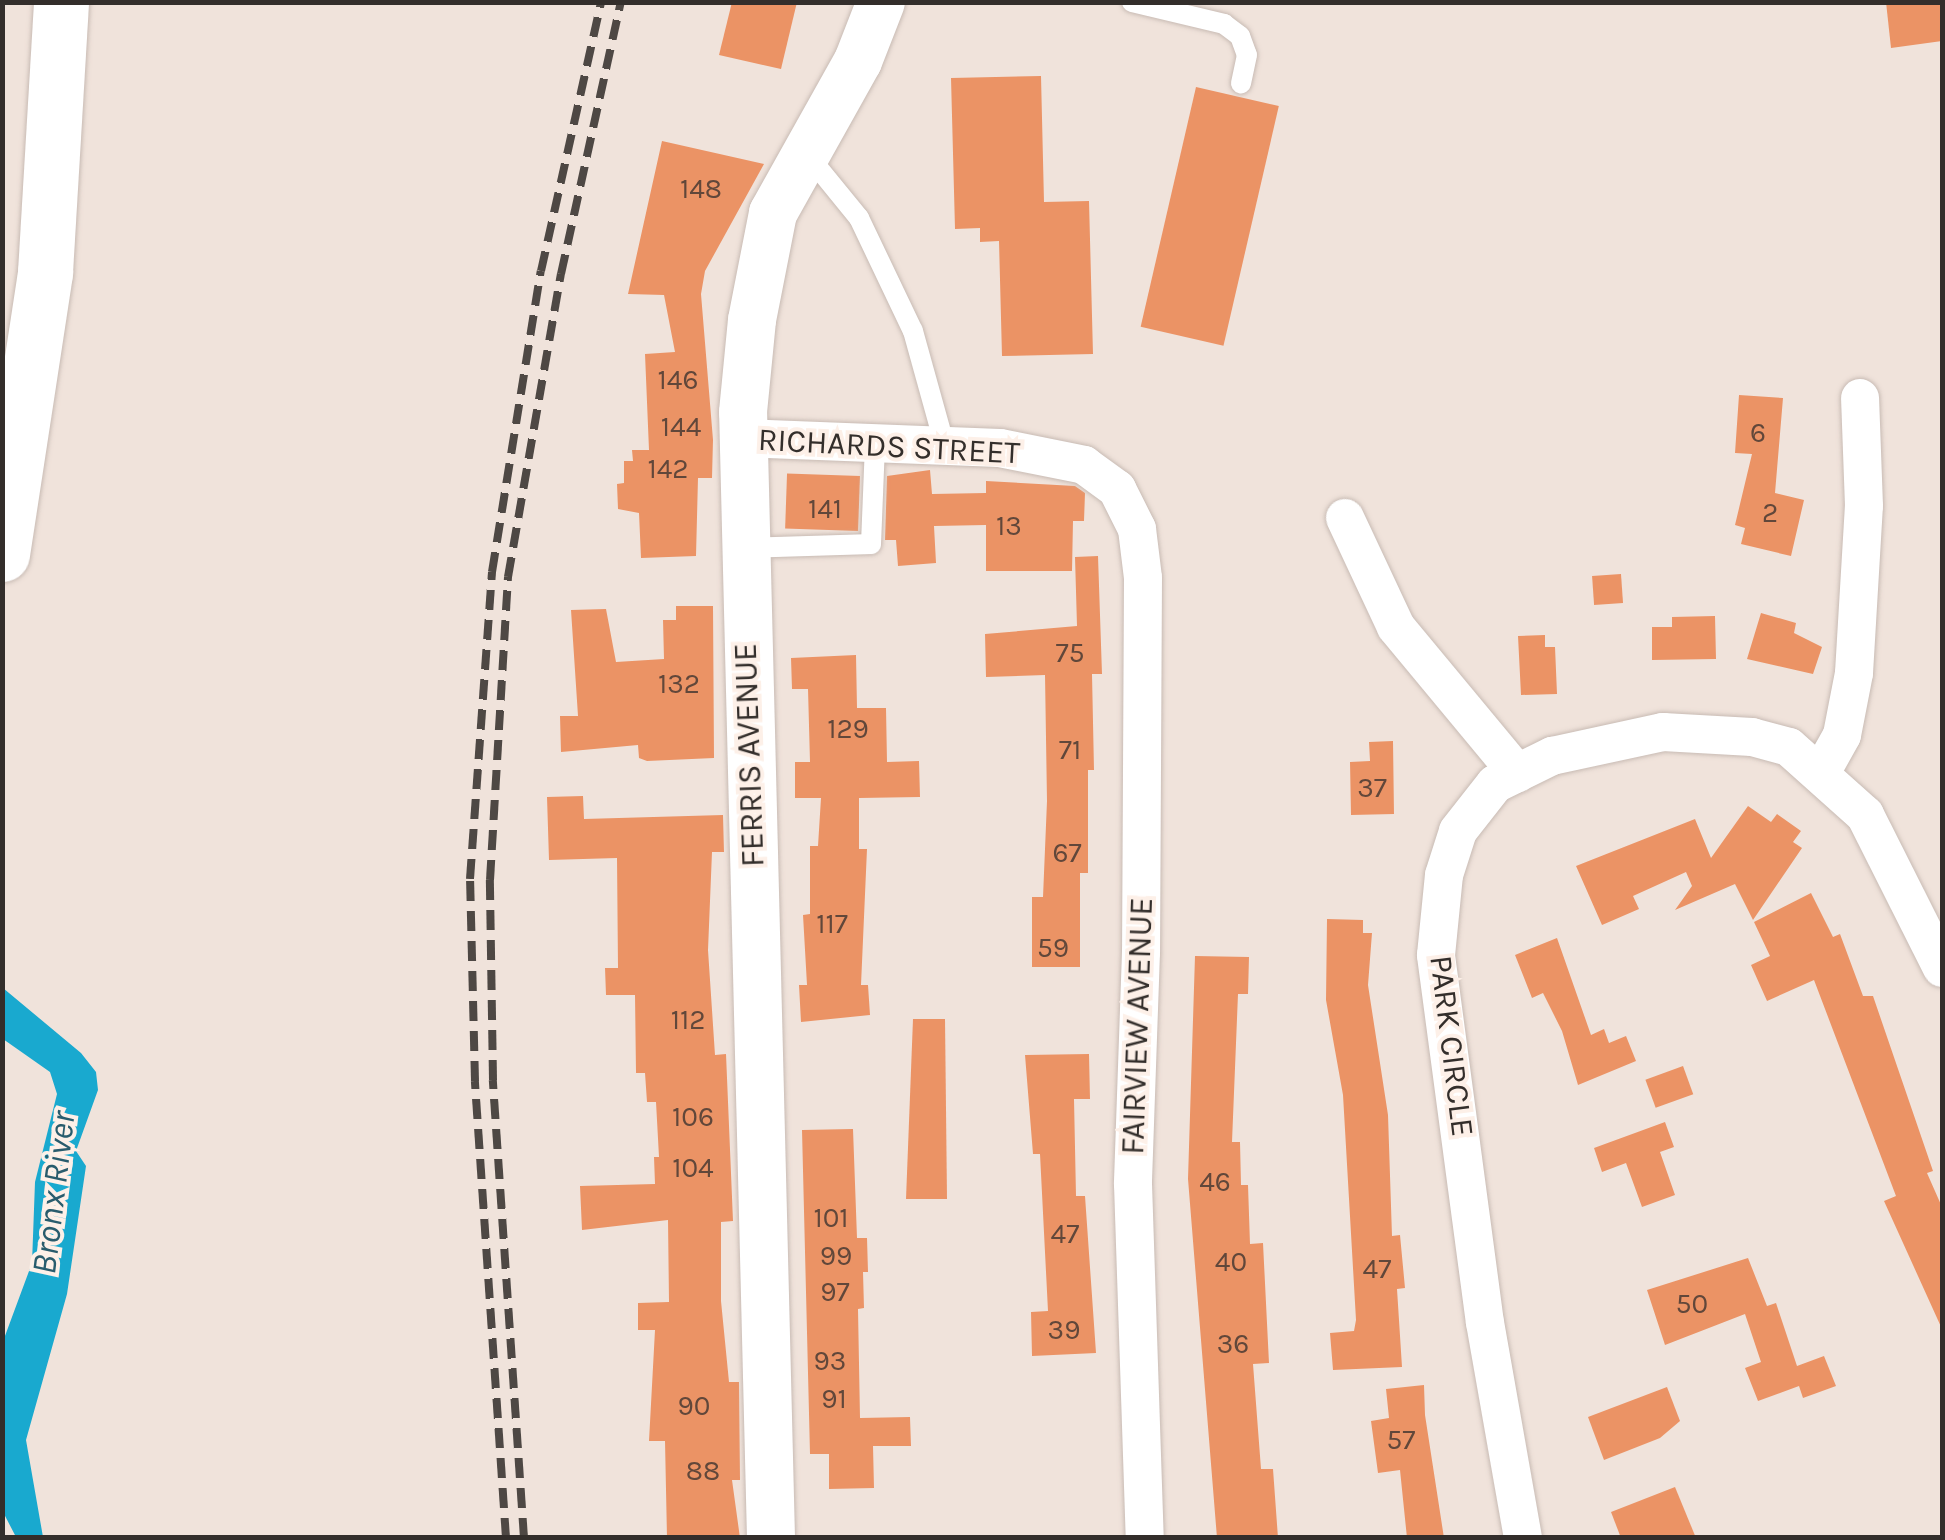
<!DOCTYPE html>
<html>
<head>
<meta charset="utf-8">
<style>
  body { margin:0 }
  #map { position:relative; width:1945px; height:1540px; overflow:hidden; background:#f0e3db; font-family:Karla,sans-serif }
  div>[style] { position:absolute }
  .water>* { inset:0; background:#19a9cf }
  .building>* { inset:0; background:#eb9365; transform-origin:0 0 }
  .roads { filter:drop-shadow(0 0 2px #c8bbb4) drop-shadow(0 0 2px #c8bbb4) }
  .service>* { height:20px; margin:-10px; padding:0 10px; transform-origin:10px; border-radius:10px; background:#fff }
  .minor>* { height:38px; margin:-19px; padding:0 19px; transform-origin:19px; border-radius:19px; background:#fff }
  .tertiary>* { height:48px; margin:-24px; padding:0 24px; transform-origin:24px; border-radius:24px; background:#fff }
  .trunk>* { height:55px; margin:-27.5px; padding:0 27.5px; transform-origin:27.5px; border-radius:27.5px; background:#fff }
  .rail>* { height:8px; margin-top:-4px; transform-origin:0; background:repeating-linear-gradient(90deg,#4e4844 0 20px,transparent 0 30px) }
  span { translate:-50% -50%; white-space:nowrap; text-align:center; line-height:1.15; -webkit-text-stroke:8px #fdf0e8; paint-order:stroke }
  .number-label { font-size:28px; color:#61473a }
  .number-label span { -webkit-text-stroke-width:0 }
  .street-label { font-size:32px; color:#332e2b }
  .water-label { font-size:35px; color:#295c6d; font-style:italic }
  .frame { position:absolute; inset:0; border:5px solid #332e2b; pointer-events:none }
</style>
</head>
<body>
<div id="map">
  <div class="water">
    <div style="clip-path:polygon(3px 988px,81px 1053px,96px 1072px,98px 1090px,76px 1151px,86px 1166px,67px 1294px,26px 1440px,43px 1537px,16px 1537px,3px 1512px,2px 1344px,32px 1263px,35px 1182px,57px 1094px,50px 1072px,3px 1039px)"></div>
  </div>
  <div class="building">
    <div style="clip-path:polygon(732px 2px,797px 2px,781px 69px,719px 55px)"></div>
    <div style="clip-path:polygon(1886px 2px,1942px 2px,1942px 41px,1891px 48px)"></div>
    <div style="clip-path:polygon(1041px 76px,1044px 202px,1089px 201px,1093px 354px,1002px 356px,999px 241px,980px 242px,980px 228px,955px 229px,951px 78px)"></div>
    <div style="left:1196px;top:87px;width:85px;height:246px;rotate:13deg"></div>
    <div style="clip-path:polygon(662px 141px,764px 164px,705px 271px,701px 294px,713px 440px,712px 478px,698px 478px,696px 556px,641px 558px,639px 513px,618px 509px,617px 484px,624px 483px,624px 461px,633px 461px,632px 450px,649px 450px,645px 354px,675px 352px,664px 295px,628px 294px)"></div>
    <div style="clip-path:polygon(1739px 395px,1783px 398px,1775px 493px,1804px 500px,1791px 556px,1741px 544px,1745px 528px,1735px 525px,1752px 454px,1735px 453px)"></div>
    <div style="clip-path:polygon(930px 470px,932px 494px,986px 493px,986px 481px,1075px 486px,1085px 493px,1084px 521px,1073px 521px,1072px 571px,986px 571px,986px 525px,934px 526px,936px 563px,898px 566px,896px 540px,885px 540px,887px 476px)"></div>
    <div style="left:860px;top:476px;width:55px;height:73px;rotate:92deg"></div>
    <div style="clip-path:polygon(1098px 556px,1102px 674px,1092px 674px,1094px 770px,1088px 770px,1088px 873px,1080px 873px,1080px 967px,1032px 967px,1032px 897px,1043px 897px,1047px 801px,1045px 675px,986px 677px,985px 634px,1077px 626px,1075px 557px)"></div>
    <div style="left:1621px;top:574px;width:29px;height:29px;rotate:86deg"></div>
    <div style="clip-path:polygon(676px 606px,713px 606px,714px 758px,647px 761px,639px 758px,638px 745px,561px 752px,560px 716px,578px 716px,571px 610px,606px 609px,616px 662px,664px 659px,663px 620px,676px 620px)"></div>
    <div style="clip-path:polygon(1761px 613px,1796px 623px,1794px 633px,1822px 647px,1813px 674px,1747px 659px)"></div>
    <div style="clip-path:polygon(1715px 616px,1716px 659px,1652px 660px,1652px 627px,1672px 627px,1672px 617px)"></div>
    <div style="clip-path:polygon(1545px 635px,1545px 647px,1555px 647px,1557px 694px,1521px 695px,1518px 636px)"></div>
    <div style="clip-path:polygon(856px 655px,857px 708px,886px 708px,887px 762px,919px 761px,920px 797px,859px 798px,859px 849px,867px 849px,861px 985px,868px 985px,870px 1015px,801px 1022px,799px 985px,807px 985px,803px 915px,810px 914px,810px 846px,818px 846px,821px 798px,795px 798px,795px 762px,810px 762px,808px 689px,792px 689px,791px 658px)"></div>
    <div style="clip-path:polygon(1393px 741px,1394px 814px,1351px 815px,1350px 762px,1370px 761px,1369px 742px)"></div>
    <div style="clip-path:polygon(583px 796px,584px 819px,723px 815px,724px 852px,712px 852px,708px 950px,715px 1055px,726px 1054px,733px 1221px,721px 1222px,721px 1301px,729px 1382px,739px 1382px,740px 1480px,732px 1480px,740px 1538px,667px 1538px,665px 1441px,649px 1441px,655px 1330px,638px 1330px,638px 1303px,669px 1302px,668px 1220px,582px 1230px,580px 1186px,655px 1184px,654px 1157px,659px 1157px,656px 1102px,647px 1102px,645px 1073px,636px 1073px,635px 995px,606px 995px,605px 968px,618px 968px,617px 858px,549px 860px,547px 797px)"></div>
    <div style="clip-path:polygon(1748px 806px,1771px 822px,1777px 814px,1801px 831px,1793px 842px,1802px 848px,1753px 920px,1735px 884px,1675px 910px,1692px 886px,1686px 872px,1633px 896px,1639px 909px,1602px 925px,1576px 866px,1695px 819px,1711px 858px)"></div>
    <div style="clip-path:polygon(1811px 893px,1833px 937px,1840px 934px,1863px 996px,1873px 996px,1933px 1171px,1927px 1173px,1942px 1207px,1942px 1329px,1884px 1201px,1896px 1196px,1814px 980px,1767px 1001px,1751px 965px,1770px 956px,1754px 922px)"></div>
    <div style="clip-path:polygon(1327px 919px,1363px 920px,1363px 933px,1372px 933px,1368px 985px,1388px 1115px,1392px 1236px,1400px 1235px,1405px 1288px,1397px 1289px,1402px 1367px,1333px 1370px,1330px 1333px,1354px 1331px,1356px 1320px,1343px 1095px,1326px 1000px)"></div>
    <div style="clip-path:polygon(1557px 938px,1591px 1035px,1604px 1029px,1609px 1043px,1626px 1036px,1636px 1061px,1578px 1085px,1562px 1031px,1543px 993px,1532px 998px,1515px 955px)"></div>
    <div style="clip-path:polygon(1195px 956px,1249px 957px,1248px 994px,1238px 994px,1232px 1142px,1240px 1142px,1241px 1185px,1248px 1185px,1250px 1244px,1263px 1243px,1269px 1363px,1253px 1364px,1261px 1469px,1273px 1469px,1278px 1538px,1217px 1538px,1188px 1179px)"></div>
    <div style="clip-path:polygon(913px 1019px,945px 1019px,947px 1199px,906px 1199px)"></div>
    <div style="clip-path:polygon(1089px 1054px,1090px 1099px,1074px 1099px,1076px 1196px,1085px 1196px,1096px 1353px,1032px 1356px,1031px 1312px,1048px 1311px,1040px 1154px,1033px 1154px,1025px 1055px)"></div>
    <div style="left:1683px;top:1066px;width:30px;height:40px;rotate:70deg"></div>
    <div style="clip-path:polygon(1665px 1122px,1674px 1147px,1660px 1152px,1675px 1195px,1642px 1207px,1626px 1163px,1602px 1172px,1594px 1148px)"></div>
    <div style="clip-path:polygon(853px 1129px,857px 1238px,867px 1238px,868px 1272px,863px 1272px,864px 1308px,858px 1309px,860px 1418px,910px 1417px,911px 1446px,873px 1446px,874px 1488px,829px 1489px,829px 1454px,810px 1454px,802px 1130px)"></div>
    <div style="clip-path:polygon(1748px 1258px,1767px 1306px,1776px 1303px,1797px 1366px,1824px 1356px,1836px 1386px,1803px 1398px,1799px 1386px,1758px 1401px,1745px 1368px,1761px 1362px,1745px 1314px,1665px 1345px,1647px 1290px)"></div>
    <div style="clip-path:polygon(1424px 1385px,1425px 1415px,1444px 1538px,1407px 1538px,1400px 1470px,1378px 1473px,1371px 1421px,1389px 1418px,1386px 1389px)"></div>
    <div style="clip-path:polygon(1667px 1387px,1680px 1421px,1660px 1438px,1604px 1460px,1588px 1417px)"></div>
    <div style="clip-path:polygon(1675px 1487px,1696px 1538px,1621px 1538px,1611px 1512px)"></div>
  </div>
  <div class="roads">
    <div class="service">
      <div style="left:1132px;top:2px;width:95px;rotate:13.4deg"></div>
      <div style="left:1224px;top:24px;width:20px;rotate:37deg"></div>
      <div style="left:1240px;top:36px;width:20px;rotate:70deg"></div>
      <div style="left:1247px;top:55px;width:29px;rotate:102deg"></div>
      <div style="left:806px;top:153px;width:84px;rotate:50.8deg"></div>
      <div style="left:859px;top:218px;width:125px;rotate:64.5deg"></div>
      <div style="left:913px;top:331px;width:119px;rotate:74.5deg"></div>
      <div style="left:745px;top:548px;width:126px;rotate:-1.8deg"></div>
      <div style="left:871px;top:544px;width:101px;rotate:-87.7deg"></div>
    </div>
    <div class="minor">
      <div style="left:742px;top:438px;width:258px;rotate:2.2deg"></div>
      <div style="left:1000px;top:448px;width:86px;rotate:11.4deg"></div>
      <div style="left:1084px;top:465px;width:41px;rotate:36deg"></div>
      <div style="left:1117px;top:489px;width:45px;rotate:63.4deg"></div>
      <div style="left:1137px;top:529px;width:49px;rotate:83deg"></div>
      <div style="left:1143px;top:578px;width:374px;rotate:90.3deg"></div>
      <div style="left:1141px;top:952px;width:232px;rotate:92deg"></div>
      <div style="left:1133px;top:1184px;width:354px;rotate:88.1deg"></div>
      <div style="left:1345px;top:518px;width:120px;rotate:64.9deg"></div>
      <div style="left:1396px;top:627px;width:190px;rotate:50.3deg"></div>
      <div style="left:1822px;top:771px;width:41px;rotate:-60.9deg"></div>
      <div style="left:1842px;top:735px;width:63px;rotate:-79deg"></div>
      <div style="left:1854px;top:673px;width:167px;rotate:-86.6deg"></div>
      <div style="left:1864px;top:506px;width:108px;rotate:-92.1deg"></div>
      <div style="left:1523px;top:1538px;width:218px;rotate:-100deg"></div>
      <div style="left:1485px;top:1323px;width:371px;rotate:-97.6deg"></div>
      <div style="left:1436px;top:955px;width:80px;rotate:-84.3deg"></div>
      <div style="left:1444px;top:875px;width:46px;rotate:-72.3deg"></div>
      <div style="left:1458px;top:831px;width:60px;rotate:-51.8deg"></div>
      <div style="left:1495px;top:784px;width:64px;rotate:-26.2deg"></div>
      <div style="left:1552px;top:756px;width:114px;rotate:-12.2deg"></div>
      <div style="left:1663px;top:732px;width:89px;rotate:3.2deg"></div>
      <div style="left:1752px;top:737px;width:38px;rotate:15deg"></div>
      <div style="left:1789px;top:747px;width:102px;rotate:41.8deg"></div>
      <div style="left:1865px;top:815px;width:171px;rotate:63.3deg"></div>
    </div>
    <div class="tertiary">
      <div style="left:771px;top:1538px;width:1126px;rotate:-91.42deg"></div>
      <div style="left:743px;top:412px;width:92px;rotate:-84.4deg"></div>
      <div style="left:752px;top:320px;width:109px;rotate:-78.9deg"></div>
      <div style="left:773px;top:213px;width:174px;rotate:-60.8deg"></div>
      <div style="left:858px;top:61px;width:63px;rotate:-68.7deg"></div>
    </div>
    <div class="trunk">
      <div style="left:2px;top:554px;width:285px;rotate:-81.3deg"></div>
      <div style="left:45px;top:272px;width:270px;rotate:-86.6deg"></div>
    </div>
  </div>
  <div class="rail">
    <div style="left:506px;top:1538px;width:458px;rotate:-93.9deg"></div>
    <div style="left:475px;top:1081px;width:202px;rotate:-91.4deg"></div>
    <div style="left:470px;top:879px;width:308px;rotate:-85.9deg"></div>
    <div style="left:492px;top:572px;width:305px;rotate:-80.8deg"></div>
    <div style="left:541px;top:271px;width:276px;rotate:-77.4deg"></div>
    <div style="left:524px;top:1538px;width:459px;rotate:-93.9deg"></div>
    <div style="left:493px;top:1080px;width:200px;rotate:-90.9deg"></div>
    <div style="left:490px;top:880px;width:304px;rotate:-86.6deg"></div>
    <div style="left:508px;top:577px;width:308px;rotate:-80.1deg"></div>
    <div style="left:561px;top:274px;width:279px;rotate:-77.6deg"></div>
  </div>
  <div class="number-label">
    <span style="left:701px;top:189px">148</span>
    <span style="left:678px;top:380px">146</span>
    <span style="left:681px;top:427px">144</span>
    <span style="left:1758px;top:433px">6</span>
    <span style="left:668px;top:469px">142</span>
    <span style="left:825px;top:509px">141</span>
    <span style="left:1770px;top:513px">2</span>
    <span style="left:1009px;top:526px">13</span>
    <span style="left:1070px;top:653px">75</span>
    <span style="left:679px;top:684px">132</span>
    <span style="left:848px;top:729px">129</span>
    <span style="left:1070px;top:750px">71</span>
    <span style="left:1372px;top:788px">37</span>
    <span style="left:1067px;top:853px">67</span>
    <span style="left:832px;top:924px">117</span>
    <span style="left:1053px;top:948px">59</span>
    <span style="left:688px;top:1020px">112</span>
    <span style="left:693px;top:1117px">106</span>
    <span style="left:693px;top:1168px">104</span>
    <span style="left:1215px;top:1182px">46</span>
    <span style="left:831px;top:1218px">101</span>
    <span style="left:1065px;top:1234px">47</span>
    <span style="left:836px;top:1256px">99</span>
    <span style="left:1231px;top:1262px">40</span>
    <span style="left:1377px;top:1269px">47</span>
    <span style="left:835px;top:1292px">97</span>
    <span style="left:1692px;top:1304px">50</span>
    <span style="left:1064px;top:1330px">39</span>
    <span style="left:1233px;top:1344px">36</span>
    <span style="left:830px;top:1361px">93</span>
    <span style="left:834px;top:1399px">91</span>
    <span style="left:694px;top:1406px">90</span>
    <span style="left:1401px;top:1440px">57</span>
    <span style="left:703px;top:1471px">88</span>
  </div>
  <div class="street-label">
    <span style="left:889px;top:447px;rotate:3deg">RICHARDS STREET</span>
    <span style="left:750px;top:755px;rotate:-92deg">FERRIS AVENUE</span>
    <span style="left:1138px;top:1026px;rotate:-88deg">FAIRVIEW AVENUE</span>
    <span style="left:1451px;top:1046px;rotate:83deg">PARK CIRCLE</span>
  </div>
  <div class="water-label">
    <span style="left:54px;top:1193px;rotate:-83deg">Bronx River</span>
  </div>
  <div class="frame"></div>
</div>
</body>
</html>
